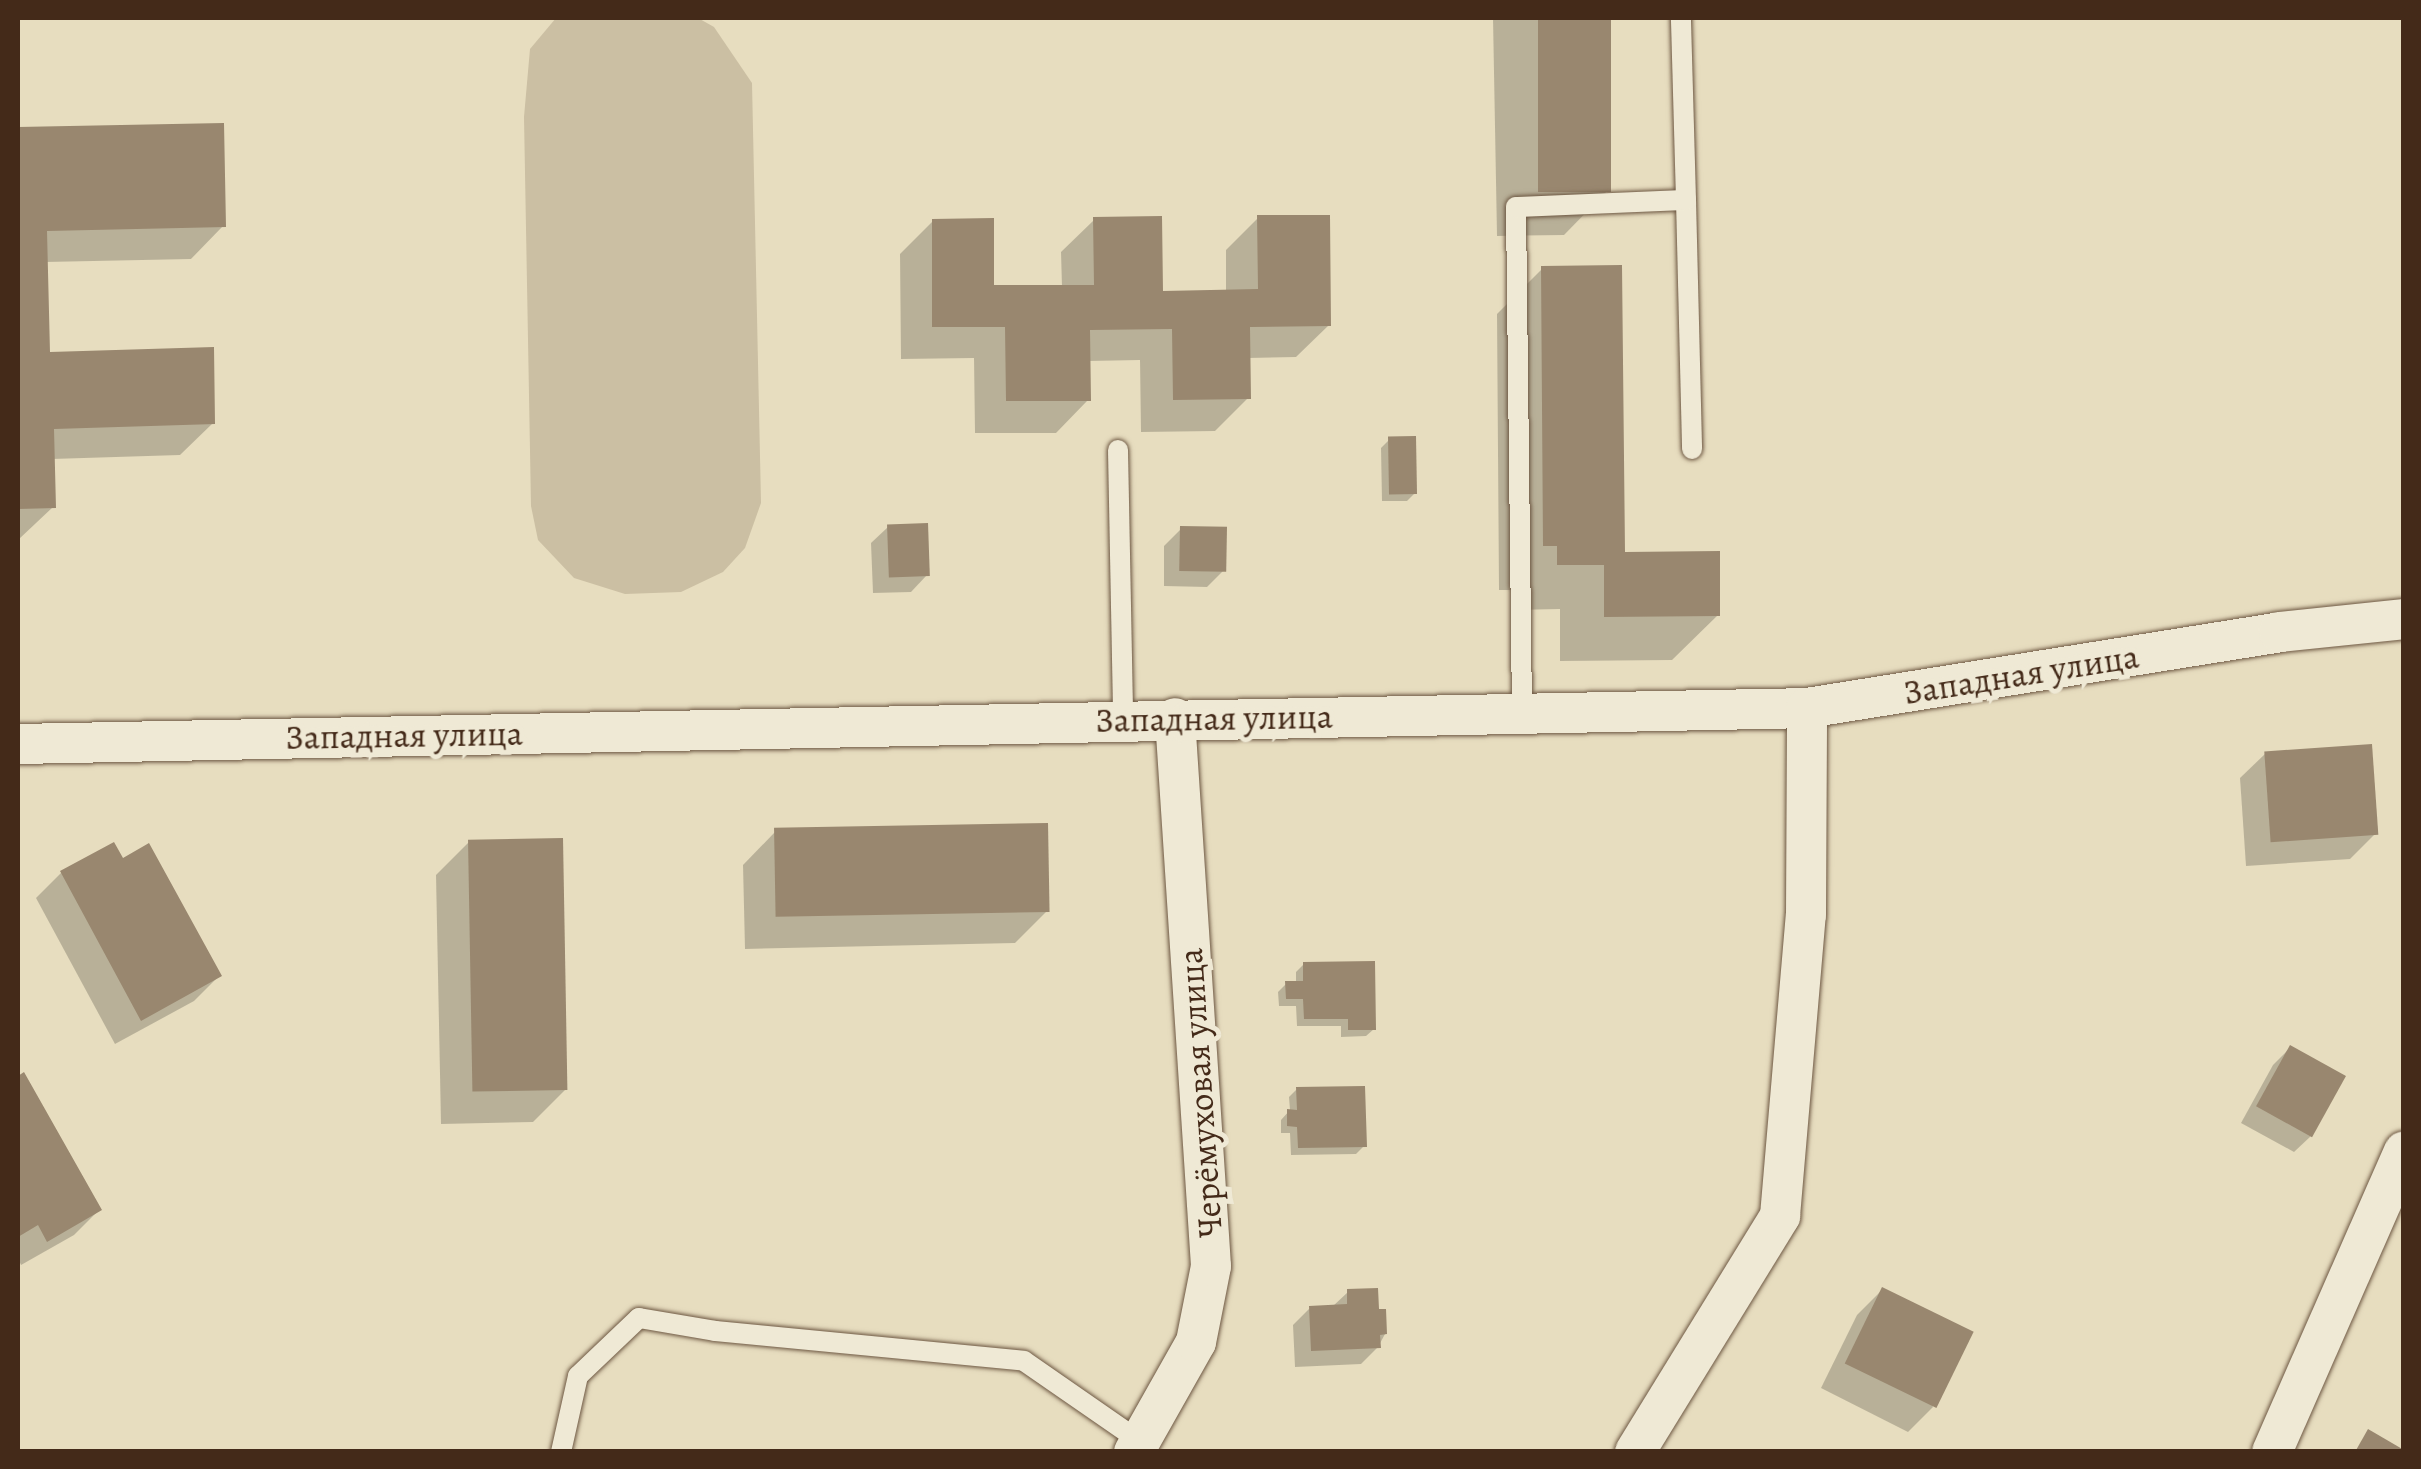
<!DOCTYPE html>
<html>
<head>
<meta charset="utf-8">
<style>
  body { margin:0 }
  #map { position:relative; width:2421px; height:1469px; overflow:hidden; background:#e7ddbf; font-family:Alegreya,serif }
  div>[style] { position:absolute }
  .green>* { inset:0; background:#cbbfa3 }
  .shadow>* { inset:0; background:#0003 }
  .building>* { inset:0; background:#99876f; transform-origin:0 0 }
  .roads { filter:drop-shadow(0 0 2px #6d5742) drop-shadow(0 0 2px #6d5742) }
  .service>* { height:20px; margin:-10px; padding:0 10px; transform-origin:10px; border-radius:10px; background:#efe9d5 }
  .minor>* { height:40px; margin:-20px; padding:0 20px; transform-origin:20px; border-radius:20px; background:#efe9d5 }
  span { translate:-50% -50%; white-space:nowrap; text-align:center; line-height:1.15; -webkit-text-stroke:10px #efe9d5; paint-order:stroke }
  .street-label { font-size:35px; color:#442a19 }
  .frame { position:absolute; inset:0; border:20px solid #442a19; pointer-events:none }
</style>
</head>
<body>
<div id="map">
  <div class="green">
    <div style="clip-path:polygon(556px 18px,698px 18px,714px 27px,752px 83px,761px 503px,745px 548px,723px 572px,681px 592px,625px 594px,574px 578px,538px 540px,531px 506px,524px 117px,530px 49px)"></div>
  </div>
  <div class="shadow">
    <div style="clip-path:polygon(1493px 18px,1608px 18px,1609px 189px,1564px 235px,1497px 236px)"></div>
    <div style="clip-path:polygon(221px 125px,223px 226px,191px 259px,45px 262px,47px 354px,213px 423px,180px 455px,52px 459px,53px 507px,18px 540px,18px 129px)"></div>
    <div style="clip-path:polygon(1258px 218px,1329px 325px,1296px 357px,1248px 358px,1248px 398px,1215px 431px,1141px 432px,1140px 360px,1088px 361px,1088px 400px,1056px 433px,975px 433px,974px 358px,901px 359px,900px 254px,933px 221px,992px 288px,1062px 287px,1061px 252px,1094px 220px,1160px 293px,1226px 292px,1226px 250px)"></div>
    <div style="clip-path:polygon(1542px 269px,1622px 554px,1718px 615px,1672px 660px,1560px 661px,1560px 609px,1513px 610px,1512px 590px,1499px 590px,1497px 314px)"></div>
    <div style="clip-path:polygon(1389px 440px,1415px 493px,1407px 501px,1382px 501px,1381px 448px)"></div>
    <div style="clip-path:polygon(888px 527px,927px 575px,911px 592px,873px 593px,871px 543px)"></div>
    <div style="clip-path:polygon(1181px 529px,1224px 570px,1207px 587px,1164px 586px,1164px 546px)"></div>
    <div style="clip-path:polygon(2266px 753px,2375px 834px,2350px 859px,2246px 866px,2240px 778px)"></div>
    <div style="clip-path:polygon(775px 832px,1047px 911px,1015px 943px,745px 949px,743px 865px)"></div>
    <div style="clip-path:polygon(469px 842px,566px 1089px,533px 1122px,441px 1124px,436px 875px)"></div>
    <div style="clip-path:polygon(122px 861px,219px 976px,194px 1001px,115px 1044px,36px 898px,61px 873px)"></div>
    <div style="clip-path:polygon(1304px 964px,1374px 1029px,1366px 1036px,1341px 1037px,1341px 1026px,1297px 1026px,1296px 1006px,1279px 1006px,1278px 992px,1286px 984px,1296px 984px,1296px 972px)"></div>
    <div style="clip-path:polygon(2290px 1048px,2311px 1136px,2294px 1152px,2241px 1123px,2273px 1065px)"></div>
    <div style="clip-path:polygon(23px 1076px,99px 1210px,74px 1235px,21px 1265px,18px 1258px,18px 1079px)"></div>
    <div style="clip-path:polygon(1297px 1089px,1364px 1146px,1356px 1154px,1291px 1155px,1290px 1133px,1281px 1133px,1281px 1120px,1290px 1110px,1289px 1097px)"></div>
    <div style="clip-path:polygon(1882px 1290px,1933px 1407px,1908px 1432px,1821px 1388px,1857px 1315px)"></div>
    <div style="clip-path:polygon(1348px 1292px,1377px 1311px,1385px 1334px,1378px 1347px,1361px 1364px,1295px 1367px,1293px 1325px,1310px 1308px,1332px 1307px)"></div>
  </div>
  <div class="building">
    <div style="left:1538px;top:18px;width:73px;height:174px"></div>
    <div style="clip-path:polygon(224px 123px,226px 227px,47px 231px,50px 352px,214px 347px,215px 424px,54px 429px,56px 508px,18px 509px,18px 127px)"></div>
    <div style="clip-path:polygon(1257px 215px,1330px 215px,1331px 326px,1250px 327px,1251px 399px,1173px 400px,1172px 329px,1090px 330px,1091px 401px,1006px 401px,1005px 327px,932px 327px,932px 219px,994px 218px,994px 285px,1094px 285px,1093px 217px,1162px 216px,1163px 291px,1258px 289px)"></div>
    <div style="clip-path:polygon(1622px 265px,1625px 552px,1720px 551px,1720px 616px,1604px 617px,1604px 565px,1557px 565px,1557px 546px,1543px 546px,1541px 266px)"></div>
    <div style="left:1416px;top:436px;width:58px;height:28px;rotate:89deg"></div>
    <div style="left:928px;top:523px;width:53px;height:41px;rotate:88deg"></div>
    <div style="left:1180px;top:526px;width:47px;height:45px;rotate:1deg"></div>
    <div style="left:2372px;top:744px;width:91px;height:108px;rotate:86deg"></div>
    <div style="left:1048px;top:823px;width:89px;height:274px;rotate:89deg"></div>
    <div style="left:563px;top:838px;width:252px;height:95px;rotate:89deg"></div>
    <div style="clip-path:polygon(114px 842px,123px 858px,149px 843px,222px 976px,141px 1021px,60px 871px)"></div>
    <div style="clip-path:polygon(1375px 961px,1376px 1030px,1348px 1030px,1348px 1019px,1304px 1019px,1303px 999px,1286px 999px,1285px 981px,1303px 981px,1303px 962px)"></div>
    <div style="left:2290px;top:1045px;width:64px;height:70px;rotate:29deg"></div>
    <div style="clip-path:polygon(24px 1072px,102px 1210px,47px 1242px,38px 1225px,18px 1237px,18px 1076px)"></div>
    <div style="clip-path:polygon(1365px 1086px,1367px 1147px,1298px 1148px,1297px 1127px,1287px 1126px,1287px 1109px,1297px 1110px,1296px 1087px)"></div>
    <div style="left:1882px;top:1287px;width:102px;height:85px;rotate:26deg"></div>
    <div style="clip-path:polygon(1378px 1288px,1379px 1309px,1386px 1309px,1387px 1334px,1380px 1335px,1381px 1348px,1311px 1351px,1309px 1306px,1347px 1304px,1347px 1289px)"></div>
    <div style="clip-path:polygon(2368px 1429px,2404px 1450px,2404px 1452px,2355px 1452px)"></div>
  </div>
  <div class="roads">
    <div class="service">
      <div style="left:1686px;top:200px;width:249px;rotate:88.6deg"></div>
      <div style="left:1118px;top:450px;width:269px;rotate:88.9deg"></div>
      <div style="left:1522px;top:713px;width:506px;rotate:-90.68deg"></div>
      <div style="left:1516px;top:207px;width:170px;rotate:-2.4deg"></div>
      <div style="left:1686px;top:200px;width:182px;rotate:-91.6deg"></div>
      <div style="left:561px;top:1452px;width:78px;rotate:-77.4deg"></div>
      <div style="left:578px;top:1376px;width:84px;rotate:-43.6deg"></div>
      <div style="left:639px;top:1318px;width:77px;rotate:9.7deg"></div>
      <div style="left:715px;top:1331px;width:310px;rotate:5.5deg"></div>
      <div style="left:1024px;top:1361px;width:146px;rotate:34.7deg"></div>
    </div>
    <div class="minor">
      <div style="left:18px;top:744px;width:1789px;rotate:-1.15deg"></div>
      <div style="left:1807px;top:708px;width:478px;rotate:-9.1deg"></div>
      <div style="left:2279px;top:632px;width:126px;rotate:-5.9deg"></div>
      <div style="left:1134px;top:1452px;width:126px;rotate:-60.6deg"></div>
      <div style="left:1196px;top:1342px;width:77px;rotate:-78.8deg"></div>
      <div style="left:1211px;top:1266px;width:549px;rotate:-93.76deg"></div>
      <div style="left:1635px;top:1452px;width:277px;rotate:-58.4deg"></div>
      <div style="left:1780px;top:1216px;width:302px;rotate:-85.1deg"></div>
      <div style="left:1806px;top:915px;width:207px;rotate:-89.7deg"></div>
      <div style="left:2272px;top:1452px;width:328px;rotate:-66.3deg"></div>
    </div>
  </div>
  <div class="street-label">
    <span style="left:2021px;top:674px;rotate:-9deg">Западная улица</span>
    <span style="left:1214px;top:718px;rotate:-1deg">Западная улица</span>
    <span style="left:404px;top:735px;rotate:-1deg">Западная улица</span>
    <span style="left:1200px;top:1093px;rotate:-94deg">Черёмуховая улица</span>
  </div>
  <div class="frame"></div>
</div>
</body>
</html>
